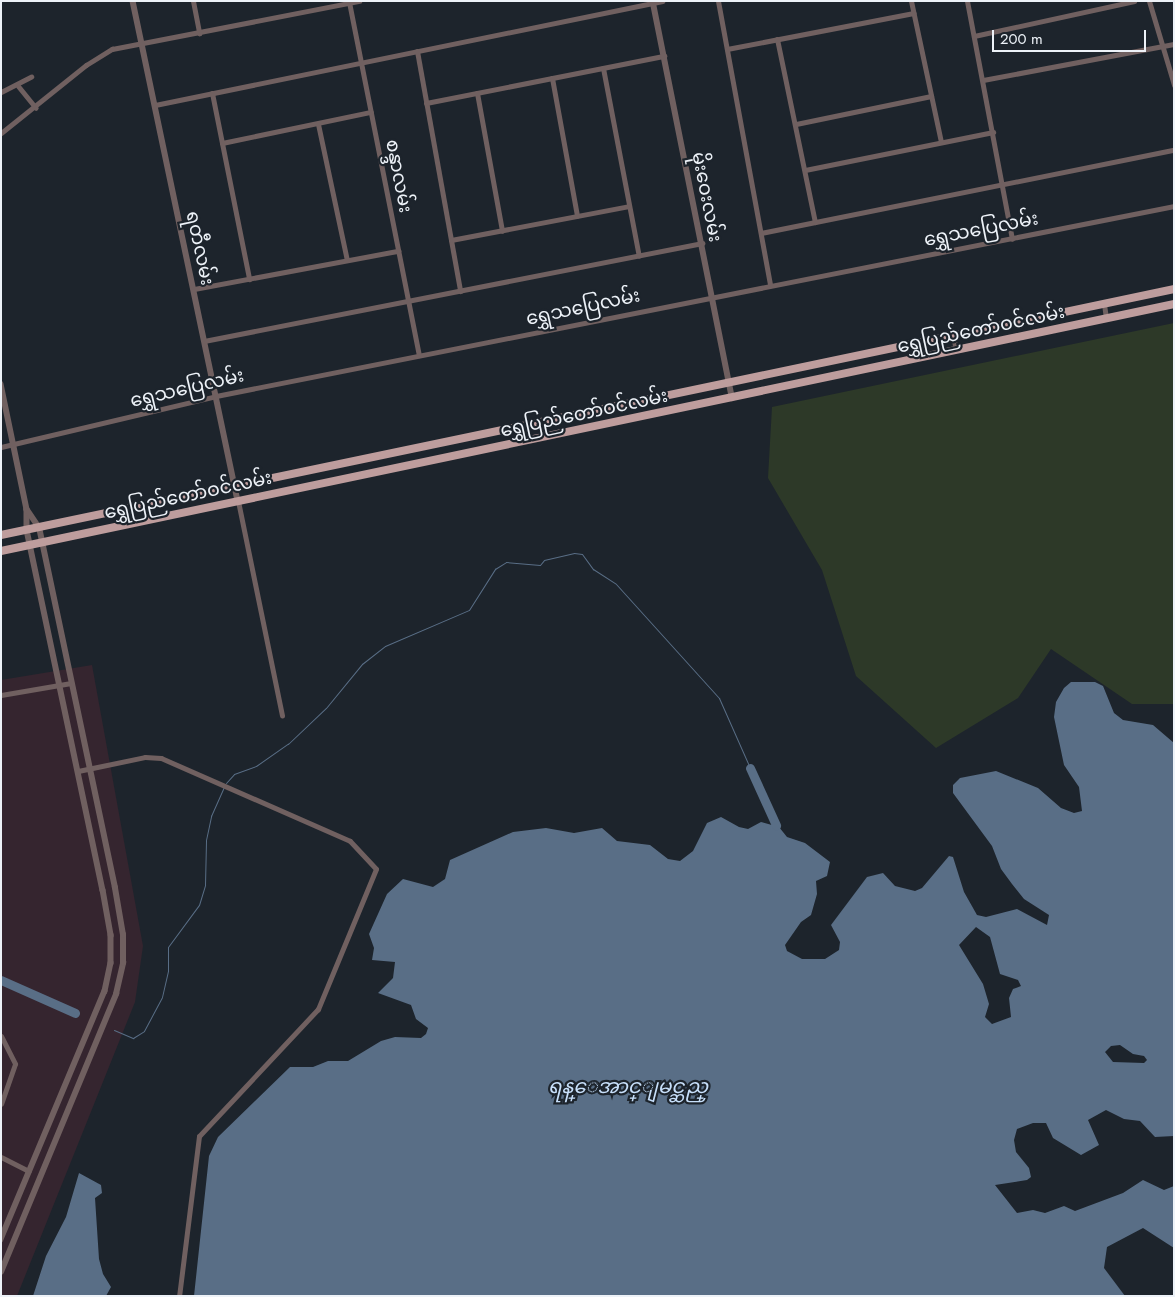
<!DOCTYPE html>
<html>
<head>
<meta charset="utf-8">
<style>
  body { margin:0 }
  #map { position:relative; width:1175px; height:1297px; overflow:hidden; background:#1d242c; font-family:Jost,"Noto Sans Myanmar",sans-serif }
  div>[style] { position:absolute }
  .commercial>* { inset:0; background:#35252f }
  .green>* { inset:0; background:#2d3928 }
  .water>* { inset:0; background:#596e86 }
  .stream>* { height:1px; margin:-0.5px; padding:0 0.5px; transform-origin:0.5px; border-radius:0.5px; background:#596e86 }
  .river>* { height:9px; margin:-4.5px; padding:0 4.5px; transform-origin:4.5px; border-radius:4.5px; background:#596e86 }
  .minor>* { height:5px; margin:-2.5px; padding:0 2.5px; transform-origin:2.5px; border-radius:2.5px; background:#706060 }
  .tertiary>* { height:5.5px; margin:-2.75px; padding:0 2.75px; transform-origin:2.75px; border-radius:2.75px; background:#706060 }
  .primary>* { height:8px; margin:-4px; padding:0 4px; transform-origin:4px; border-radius:4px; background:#be9d9d }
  span { translate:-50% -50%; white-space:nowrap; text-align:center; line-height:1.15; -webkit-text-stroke:4.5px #1d242c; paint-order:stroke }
  .street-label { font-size:19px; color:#edf2f8 }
  .water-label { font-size:20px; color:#c7dffa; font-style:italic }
  .frame { position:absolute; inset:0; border:2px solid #edf2f8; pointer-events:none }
  .scale { position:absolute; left:992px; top:30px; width:154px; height:22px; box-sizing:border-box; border:2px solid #edf2f8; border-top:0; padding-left:6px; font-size:15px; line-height:18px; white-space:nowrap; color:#edf2f8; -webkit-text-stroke:4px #1d242c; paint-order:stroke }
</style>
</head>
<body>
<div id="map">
  <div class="commercial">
    <div style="clip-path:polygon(92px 665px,143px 946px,135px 1002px,17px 1296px,1px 1296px,1px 680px)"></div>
  </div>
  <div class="green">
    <div style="clip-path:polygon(1174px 323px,1174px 704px,1132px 704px,1051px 649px,1018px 698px,936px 748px,856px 676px,822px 570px,768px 478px,772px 407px)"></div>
  </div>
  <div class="water">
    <div style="clip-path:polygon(evenodd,1071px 682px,1095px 682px,1103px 686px,1114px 713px,1123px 720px,1153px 725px,1174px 743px,1174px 1136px,1155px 1137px,1140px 1121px,1124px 1119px,1106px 1110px,1088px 1120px,1099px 1145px,1081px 1155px,1053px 1138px,1046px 1123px,1033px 1123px,1017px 1129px,1014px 1140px,1016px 1152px,1029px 1168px,1031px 1177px,1027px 1180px,995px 1185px,1017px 1213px,1033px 1210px,1045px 1213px,1064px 1206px,1075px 1211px,1123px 1193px,1143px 1180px,1164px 1190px,1174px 1186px,1174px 1248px,1143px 1228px,1107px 1247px,1104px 1268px,1125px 1296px,194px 1296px,209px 1156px,218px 1137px,290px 1067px,313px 1067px,328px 1061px,348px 1061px,381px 1041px,395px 1037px,421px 1038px,426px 1034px,428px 1028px,416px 1019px,411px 1005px,378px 993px,393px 978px,395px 962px,372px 960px,374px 948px,369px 934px,387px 894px,403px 879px,433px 887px,445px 879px,450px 860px,513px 832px,546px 828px,574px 833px,602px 828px,617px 841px,650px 845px,668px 859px,680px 861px,693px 851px,707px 823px,721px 817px,739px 827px,748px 829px,761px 822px,779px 827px,787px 837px,805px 843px,830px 862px,827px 876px,816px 881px,817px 894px,811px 915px,801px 922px,785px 945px,787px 951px,802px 959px,825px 959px,839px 950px,840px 942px,831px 925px,867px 877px,883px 873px,895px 886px,915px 891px,922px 888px,949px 856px,953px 857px,964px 892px,977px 915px,986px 917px,1017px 909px,1047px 925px,1049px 915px,1024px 899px,1012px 884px,1001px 869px,992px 846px,953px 793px,953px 785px,960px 778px,996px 771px,1038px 788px,1061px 808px,1074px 813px,1082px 811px,1079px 787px,1064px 765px,1054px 717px,1056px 702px,1064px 688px,1071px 682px,976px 927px,990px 937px,1000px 974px,1018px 980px,1021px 986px,1013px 989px,1009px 998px,1011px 1017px,992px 1024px,985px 1017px,989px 1004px,983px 984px,959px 945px,976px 927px,1071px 682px,1120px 1045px,1133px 1054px,1144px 1056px,1147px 1060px,1144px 1063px,1113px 1062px,1105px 1052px,1111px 1046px,1120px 1045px)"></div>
    <div style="clip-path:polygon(79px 1173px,101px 1185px,102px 1193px,95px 1198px,99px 1259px,103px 1274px,111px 1287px,106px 1296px,33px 1296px,46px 1256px,66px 1217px)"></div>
  </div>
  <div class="stream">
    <div style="left:226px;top:783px;width:12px;rotate:-48deg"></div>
    <div style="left:234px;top:774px;width:23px;rotate:-20deg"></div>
    <div style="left:256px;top:766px;width:39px;rotate:-35deg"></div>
    <div style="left:288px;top:744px;width:52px;rotate:-43.5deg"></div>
    <div style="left:326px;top:708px;width:57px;rotate:-50.7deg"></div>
    <div style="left:362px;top:664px;width:29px;rotate:-38deg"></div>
    <div style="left:385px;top:646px;width:91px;rotate:-23.2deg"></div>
    <div style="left:469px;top:610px;width:49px;rotate:-57.6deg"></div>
    <div style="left:495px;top:569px;width:13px;rotate:-32deg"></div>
    <div style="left:506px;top:562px;width:34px;rotate:5deg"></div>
    <div style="left:540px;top:565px;width:6px;rotate:-51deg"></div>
    <div style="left:544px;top:560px;width:31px;rotate:-13deg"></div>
    <div style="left:574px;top:553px;width:8px;rotate:7deg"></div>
    <div style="left:582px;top:554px;width:19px;rotate:54deg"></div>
    <div style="left:593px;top:569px;width:27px;rotate:33deg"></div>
    <div style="left:616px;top:584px;width:154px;rotate:47.9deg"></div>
    <div style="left:719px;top:698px;width:77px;rotate:66.1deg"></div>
    <div style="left:114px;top:1030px;width:21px;rotate:23deg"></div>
    <div style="left:133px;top:1038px;width:13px;rotate:-32deg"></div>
    <div style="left:144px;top:1031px;width:38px;rotate:-62deg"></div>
    <div style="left:162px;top:997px;width:27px;rotate:-77deg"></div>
    <div style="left:168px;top:971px;width:24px;rotate:-90deg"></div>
    <div style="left:168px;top:947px;width:52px;rotate:-53.6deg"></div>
    <div style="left:199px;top:905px;width:21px;rotate:-73deg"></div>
    <div style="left:205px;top:885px;width:45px;rotate:-88.7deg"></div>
    <div style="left:206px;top:840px;width:25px;rotate:-78deg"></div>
    <div style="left:211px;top:816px;width:32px;rotate:-66deg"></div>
  </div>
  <div class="river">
    <div style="left:750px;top:768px;width:63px;rotate:65.5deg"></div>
    <div style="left:1px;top:980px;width:81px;rotate:24deg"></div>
  </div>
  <div class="minor">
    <div style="left:193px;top:1px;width:33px;rotate:79deg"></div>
    <div style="left:718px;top:1px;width:289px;rotate:79.6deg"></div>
    <div style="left:911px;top:1px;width:144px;rotate:78deg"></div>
    <div style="left:967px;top:1px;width:242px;rotate:79.3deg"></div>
    <div style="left:1149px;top:1px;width:88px;rotate:73.4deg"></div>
    <div style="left:349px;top:2px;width:360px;rotate:78.8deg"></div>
    <div style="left:974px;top:36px;width:164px;rotate:-12.3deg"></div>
    <div style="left:777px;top:39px;width:187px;rotate:78.3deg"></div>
    <div style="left:727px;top:49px;width:190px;rotate:-10.9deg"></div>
    <div style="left:417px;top:51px;width:244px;rotate:79.8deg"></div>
    <div style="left:603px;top:68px;width:191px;rotate:79.2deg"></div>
    <div style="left:552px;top:78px;width:140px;rotate:79.7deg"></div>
    <div style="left:983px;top:80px;width:194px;rotate:-10.7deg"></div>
    <div style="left:18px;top:86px;width:28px;rotate:51deg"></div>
    <div style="left:1px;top:92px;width:34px;rotate:-27deg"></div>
    <div style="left:212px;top:93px;width:190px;rotate:78.7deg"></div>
    <div style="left:477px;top:93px;width:140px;rotate:79.7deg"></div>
    <div style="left:426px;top:103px;width:243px;rotate:-11.2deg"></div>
    <div style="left:155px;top:105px;width:518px;rotate:-11.59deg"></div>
    <div style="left:318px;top:124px;width:139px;rotate:78deg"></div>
    <div style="left:796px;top:124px;width:138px;rotate:-11.7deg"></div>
    <div style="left:1px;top:133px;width:109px;rotate:-38.7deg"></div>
    <div style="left:86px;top:65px;width:31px;rotate:-32deg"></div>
    <div style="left:112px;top:49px;width:252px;rotate:-11deg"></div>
    <div style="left:222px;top:143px;width:152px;rotate:-11.8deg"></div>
    <div style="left:805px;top:170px;width:192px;rotate:-11.4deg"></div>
    <div style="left:761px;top:233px;width:421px;rotate:-11.4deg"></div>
    <div style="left:451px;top:240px;width:181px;rotate:-10.8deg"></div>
    <div style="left:194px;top:289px;width:208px;rotate:-10.6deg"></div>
    <div style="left:1104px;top:304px;width:15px;rotate:82deg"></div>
    <div style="left:953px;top:336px;width:14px;rotate:78deg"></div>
    <div style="left:204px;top:341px;width:508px;rotate:-11.13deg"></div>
    <div style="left:1px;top:447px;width:221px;rotate:-13.3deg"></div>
    <div style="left:216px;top:396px;width:977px;rotate:-11.22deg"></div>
    <div style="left:238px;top:501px;width:219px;rotate:78.4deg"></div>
    <div style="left:1px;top:695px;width:71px;rotate:-9.7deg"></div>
    <div style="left:78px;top:771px;width:68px;rotate:-11.8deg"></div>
    <div style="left:145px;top:757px;width:16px;rotate:4deg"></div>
    <div style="left:161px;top:758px;width:206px;rotate:23.7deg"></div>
    <div style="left:350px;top:841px;width:38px;rotate:47deg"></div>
    <div style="left:376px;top:869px;width:152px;rotate:112.5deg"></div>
    <div style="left:318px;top:1009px;width:174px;rotate:133.1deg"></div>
    <div style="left:199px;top:1136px;width:161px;rotate:97.1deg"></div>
    <div style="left:1px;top:1036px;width:31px;rotate:63deg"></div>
    <div style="left:15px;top:1064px;width:42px;rotate:109.3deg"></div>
    <div style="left:1px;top:1157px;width:31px;rotate:27deg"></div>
  </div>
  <div class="tertiary">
    <div style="left:133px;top:1px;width:511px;rotate:78.14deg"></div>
    <div style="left:653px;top:1px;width:405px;rotate:78.7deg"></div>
    <div style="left:1px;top:384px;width:129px;rotate:78.3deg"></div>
    <div style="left:27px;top:510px;width:20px;rotate:90deg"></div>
    <div style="left:27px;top:530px;width:368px;rotate:78.1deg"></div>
    <div style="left:103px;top:890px;width:46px;rotate:79.9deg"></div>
    <div style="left:111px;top:935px;width:28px;rotate:90deg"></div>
    <div style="left:111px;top:963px;width:29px;rotate:102deg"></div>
    <div style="left:105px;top:991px;width:270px;rotate:112.7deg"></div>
    <div style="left:1px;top:1272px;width:301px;rotate:-67.5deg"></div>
    <div style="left:116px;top:994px;width:32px;rotate:-77deg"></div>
    <div style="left:123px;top:963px;width:28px;rotate:-90deg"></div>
    <div style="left:123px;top:935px;width:48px;rotate:-99.7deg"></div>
    <div style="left:115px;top:888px;width:368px;rotate:-101.9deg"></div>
    <div style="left:39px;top:528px;width:22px;rotate:-124deg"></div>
  </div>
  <div class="primary">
    <div style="left:1px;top:535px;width:1199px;rotate:-11.84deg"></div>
    <div style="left:1px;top:551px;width:1199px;rotate:-11.89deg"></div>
  </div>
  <div class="street-label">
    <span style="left:399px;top:176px;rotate:79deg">စန္ဒာလမ်း</span>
    <span style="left:707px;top:197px;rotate:79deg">မိုးဝေးလမ်း</span>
    <span style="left:981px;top:229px;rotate:-11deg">ရွှေသပြေလမ်း</span>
    <span style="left:200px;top:248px;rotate:78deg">ရတီလမ်း</span>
    <span style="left:583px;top:307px;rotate:-12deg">ရွှေသပြေလမ်း</span>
    <span style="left:981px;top:329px;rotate:-12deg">ရွှေပြည်တော်ဝင်လမ်း</span>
    <span style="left:187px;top:388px;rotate:-13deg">ရွှေသပြေလမ်း</span>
    <span style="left:584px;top:413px;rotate:-12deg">ရွှေပြည်တော်ဝင်လမ်း</span>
    <span style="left:188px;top:495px;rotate:-12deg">ရွှေပြည်တော်ဝင်လမ်း</span>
  </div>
  <div class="water-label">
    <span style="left:628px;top:1086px">ရန္ေအာင္ျမင္ဆည္</span>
  </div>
  <div class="frame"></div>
  <div class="scale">200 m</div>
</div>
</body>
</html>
